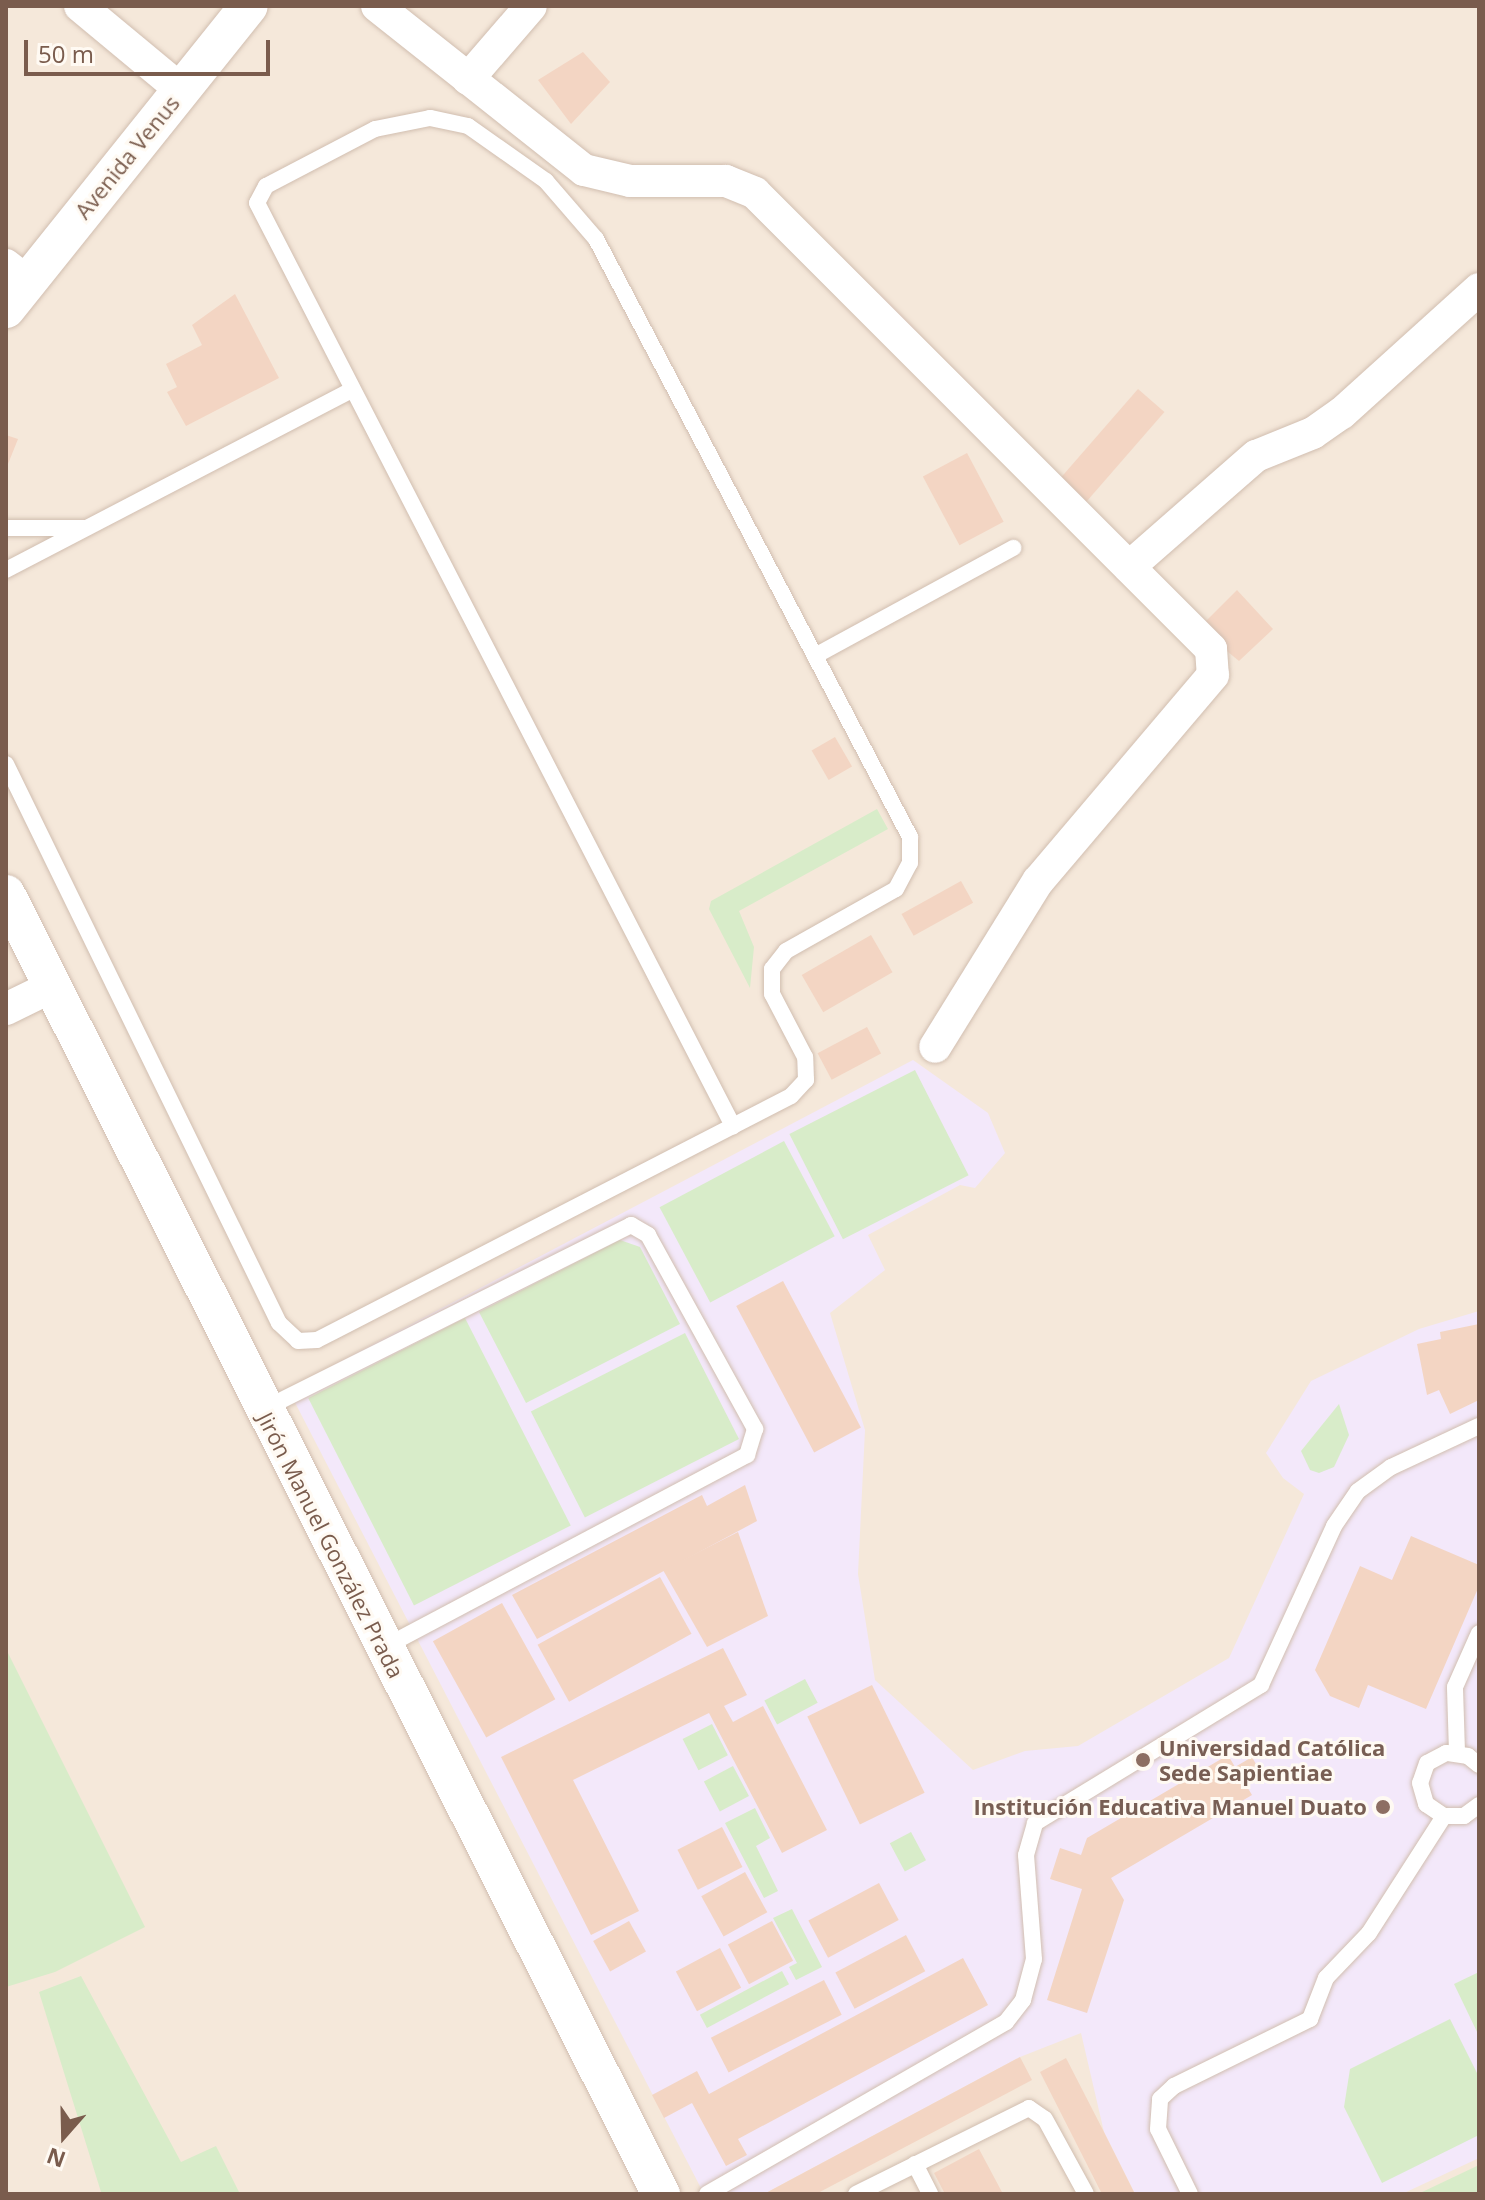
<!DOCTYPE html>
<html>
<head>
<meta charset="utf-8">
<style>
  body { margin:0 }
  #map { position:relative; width:1485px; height:2200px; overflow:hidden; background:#fdf6ec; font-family:"Open Sans",sans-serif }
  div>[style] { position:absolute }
  .residential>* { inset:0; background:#f5e8da; transform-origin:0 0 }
  .education>* { inset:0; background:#f3e8fa }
  .green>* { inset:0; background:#d8ecc9; transform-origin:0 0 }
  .building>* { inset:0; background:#f3d5c3; transform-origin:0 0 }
  .roads { filter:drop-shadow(0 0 2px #d1beb0) drop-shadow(0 0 2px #d1beb0) }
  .service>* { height:16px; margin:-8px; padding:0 8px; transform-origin:8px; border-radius:8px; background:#fff }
  .minor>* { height:32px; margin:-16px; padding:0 16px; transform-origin:16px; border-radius:16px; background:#fff }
  .tertiary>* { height:38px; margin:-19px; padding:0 19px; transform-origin:19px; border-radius:19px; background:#fff }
  .dots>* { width:22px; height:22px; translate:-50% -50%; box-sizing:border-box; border:4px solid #fffaf3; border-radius:50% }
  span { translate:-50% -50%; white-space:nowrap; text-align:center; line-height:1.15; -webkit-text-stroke:6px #fffaf3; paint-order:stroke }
  .street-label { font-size:22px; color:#7a5c4d }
  .education-label { font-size:22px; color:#785e54; font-weight:700 }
  .left { translate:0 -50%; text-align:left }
  .right { translate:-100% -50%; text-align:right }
  .frame { position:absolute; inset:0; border:8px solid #7a5c4d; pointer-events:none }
  .north { position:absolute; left:24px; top:2096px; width:80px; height:80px; -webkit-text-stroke:6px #fffaf3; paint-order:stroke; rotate:200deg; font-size:22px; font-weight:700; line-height:32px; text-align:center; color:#7a5c4d }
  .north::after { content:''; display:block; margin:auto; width:28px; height:36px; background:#7a5c4d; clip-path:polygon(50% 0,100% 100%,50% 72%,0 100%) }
  .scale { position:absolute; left:24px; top:40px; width:246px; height:36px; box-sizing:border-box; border:4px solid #7a5c4d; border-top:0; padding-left:10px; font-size:24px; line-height:28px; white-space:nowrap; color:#7a5c4d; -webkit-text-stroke:6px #fffaf3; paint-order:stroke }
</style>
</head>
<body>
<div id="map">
  <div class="residential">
    <div style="left:6px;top:6px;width:1473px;height:2188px"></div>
  </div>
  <div class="education">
    <div style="clip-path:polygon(913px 1060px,988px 1113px,1005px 1153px,975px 1188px,960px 1185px,868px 1235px,885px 1270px,830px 1313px,865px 1430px,858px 1574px,875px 1680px,973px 1770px,1025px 1751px,1078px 1746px,1229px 1658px,1304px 1494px,1283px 1478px,1266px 1453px,1311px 1381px,1419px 1329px,1479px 1311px,1479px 2158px,1402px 2194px,1135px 2194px,1104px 2132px,1081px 2033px,1020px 2057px,764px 2194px,704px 2194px,288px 1389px)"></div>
  </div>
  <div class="green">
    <div style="clip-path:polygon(877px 809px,888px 829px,739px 911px,754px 947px,750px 988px,709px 909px,711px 901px)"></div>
    <div style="left:915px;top:1070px;width:118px;height:141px;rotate:63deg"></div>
    <div style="left:784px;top:1141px;width:108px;height:141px;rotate:62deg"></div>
    <div style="clip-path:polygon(620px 1240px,640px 1247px,680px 1324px,526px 1403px,479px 1312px)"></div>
    <div style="left:465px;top:1318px;width:233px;height:176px;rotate:63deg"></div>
    <div style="left:685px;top:1333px;width:119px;height:173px;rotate:63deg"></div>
    <div style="clip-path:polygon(1339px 1404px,1349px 1435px,1334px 1467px,1319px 1473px,1310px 1470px,1301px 1451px)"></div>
    <div style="clip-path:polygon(6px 1649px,145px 1927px,55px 1972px,6px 1987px)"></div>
    <div style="left:805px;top:1679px;width:27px;height:46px;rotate:62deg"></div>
    <div style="left:712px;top:1724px;width:35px;height:33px;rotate:63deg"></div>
    <div style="left:733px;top:1766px;width:34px;height:33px;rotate:62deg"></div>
    <div style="clip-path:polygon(755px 1808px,770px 1838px,756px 1846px,778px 1891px,764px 1898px,725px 1823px)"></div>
    <div style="left:911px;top:1832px;width:32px;height:24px;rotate:62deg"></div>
    <div style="clip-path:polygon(792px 1909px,822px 1967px,796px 1980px,789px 1967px,797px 1963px,773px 1918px)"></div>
    <div style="left:782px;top:1971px;width:15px;height:93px;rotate:62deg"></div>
    <div style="clip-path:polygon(1479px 1972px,1479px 2036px,1454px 1984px)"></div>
    <div style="clip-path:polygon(81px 1976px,181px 2162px,216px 2146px,240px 2194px,96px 2194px,101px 2192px,39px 1992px)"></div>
    <div style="clip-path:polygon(1450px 2019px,1479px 2077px,1479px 2135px,1382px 2183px,1344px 2107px,1350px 2069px)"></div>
    <div style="clip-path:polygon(1479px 2165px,1479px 2194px,1418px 2194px)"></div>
  </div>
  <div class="building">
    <div style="clip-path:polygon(583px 52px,610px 82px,571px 124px,538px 80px)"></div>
    <div style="clip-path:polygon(235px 294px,279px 378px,186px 426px,167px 392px,177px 387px,166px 364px,202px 345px,192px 325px)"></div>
    <div style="left:1138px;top:389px;width:35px;height:119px;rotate:41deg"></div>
    <div style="clip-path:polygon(6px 435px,18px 439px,6px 469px)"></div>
    <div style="left:967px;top:453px;width:78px;height:50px;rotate:62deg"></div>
    <div style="clip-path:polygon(1237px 590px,1273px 629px,1239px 661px,1199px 628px)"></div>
    <div style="left:835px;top:737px;width:34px;height:27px;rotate:60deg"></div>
    <div style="left:961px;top:881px;width:25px;height:68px;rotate:61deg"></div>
    <div style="left:871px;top:935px;width:43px;height:80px;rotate:60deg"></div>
    <div style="left:867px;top:1027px;width:30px;height:56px;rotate:62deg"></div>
    <div style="left:783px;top:1281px;width:166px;height:53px;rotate:62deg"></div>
    <div style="clip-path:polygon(1479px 1324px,1479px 1400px,1450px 1414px,1439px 1390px,1427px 1395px,1417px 1344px,1441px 1339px,1440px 1332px)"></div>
    <div style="clip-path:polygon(745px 1485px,757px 1521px,537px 1639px,512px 1595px,702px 1495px,707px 1506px)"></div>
    <div style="clip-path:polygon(738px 1532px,768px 1616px,707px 1647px,663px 1570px)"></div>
    <div style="clip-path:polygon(1411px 1536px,1479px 1565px,1479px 1586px,1426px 1709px,1368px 1685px,1359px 1708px,1330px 1696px,1315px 1670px,1360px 1566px,1392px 1580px)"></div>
    <div style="left:660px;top:1577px;width:65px;height:140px;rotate:61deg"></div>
    <div style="left:502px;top:1603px;width:110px;height:79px;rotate:61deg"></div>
    <div style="clip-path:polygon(723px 1648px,747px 1695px,724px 1706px,733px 1722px,763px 1706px,827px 1830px,782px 1853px,709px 1713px,573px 1780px,639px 1911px,591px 1935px,501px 1757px)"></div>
    <div style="left:872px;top:1685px;width:120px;height:72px;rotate:64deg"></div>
    <div style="clip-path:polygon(1228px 1755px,1235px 1767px,1252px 1757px,1262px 1775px,1246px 1785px,1252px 1795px,1111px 1878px,1124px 1900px,1087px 2013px,1047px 2000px,1082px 1889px,1050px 1879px,1060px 1848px,1081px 1855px,1087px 1838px)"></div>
    <div style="left:722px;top:1827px;width:45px;height:50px;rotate:63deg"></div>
    <div style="left:745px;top:1872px;width:46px;height:50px;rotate:61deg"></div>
    <div style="left:879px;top:1883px;width:42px;height:80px;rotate:62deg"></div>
    <div style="left:629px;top:1921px;width:35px;height:41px;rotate:61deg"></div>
    <div style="left:772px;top:1921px;width:45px;height:50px;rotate:62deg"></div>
    <div style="left:906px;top:1935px;width:41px;height:80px;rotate:62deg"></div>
    <div style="left:720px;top:1948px;width:45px;height:50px;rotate:62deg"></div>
    <div style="clip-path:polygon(963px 1958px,988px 2005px,738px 2139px,747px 2155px,726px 2166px,692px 2103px,664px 2118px,652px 2095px,697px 2071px,709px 2094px)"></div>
    <div style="left:824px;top:1980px;width:39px;height:127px;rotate:63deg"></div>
    <div style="clip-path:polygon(1020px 2057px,1032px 2080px,816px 2194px,764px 2194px)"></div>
    <div style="clip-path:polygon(1066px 2058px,1104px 2132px,1135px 2194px,1102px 2194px,1040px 2072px)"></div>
    <div style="clip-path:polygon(979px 2149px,1003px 2194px,945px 2194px,934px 2173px)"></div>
  </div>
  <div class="roads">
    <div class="service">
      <div style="left:6px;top:528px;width:78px"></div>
      <div style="left:6px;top:570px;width:390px;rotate:-27.5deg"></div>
      <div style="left:815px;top:656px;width:226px;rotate:-28.6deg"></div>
      <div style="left:6px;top:764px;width:622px;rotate:63.97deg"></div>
      <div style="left:279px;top:1323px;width:26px;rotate:43deg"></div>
      <div style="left:298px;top:1341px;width:19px;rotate:-3deg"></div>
      <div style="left:317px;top:1340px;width:533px;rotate:-27.24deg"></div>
      <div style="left:791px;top:1096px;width:22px;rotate:-47deg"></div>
      <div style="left:806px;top:1080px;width:23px;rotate:-92deg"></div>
      <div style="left:805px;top:1057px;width:71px;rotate:-117.6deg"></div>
      <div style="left:772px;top:994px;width:25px;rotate:-90deg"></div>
      <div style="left:772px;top:969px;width:23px;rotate:-52deg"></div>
      <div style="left:786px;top:951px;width:126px;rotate:-29.4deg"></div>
      <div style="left:896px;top:889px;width:30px;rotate:-62deg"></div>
      <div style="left:910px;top:863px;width:26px;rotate:-90deg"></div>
      <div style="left:910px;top:837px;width:675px;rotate:-117.7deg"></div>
      <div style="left:596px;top:239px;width:77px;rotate:-130.8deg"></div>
      <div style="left:546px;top:181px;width:95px;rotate:-144.8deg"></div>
      <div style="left:468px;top:126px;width:39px;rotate:-168deg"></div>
      <div style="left:430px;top:118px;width:56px;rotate:168.7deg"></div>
      <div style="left:375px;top:129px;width:123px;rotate:152.4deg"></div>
      <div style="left:266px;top:186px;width:19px;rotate:118deg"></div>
      <div style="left:257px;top:203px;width:1039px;rotate:62.72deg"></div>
      <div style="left:264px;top:1409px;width:411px;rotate:-26.6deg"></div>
      <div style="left:631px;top:1225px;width:20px;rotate:30deg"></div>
      <div style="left:648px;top:1235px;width:222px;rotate:61.1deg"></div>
      <div style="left:755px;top:1429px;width:27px;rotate:107deg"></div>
      <div style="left:747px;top:1455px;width:411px;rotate:152.1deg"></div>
      <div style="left:1457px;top:1752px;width:65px;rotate:-91.8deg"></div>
      <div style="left:1455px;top:1687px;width:59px;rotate:-66deg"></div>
      <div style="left:1479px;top:1765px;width:14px;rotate:-141deg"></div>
      <div style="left:1468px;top:1756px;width:22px;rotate:-172deg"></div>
      <div style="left:1446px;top:1753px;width:21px;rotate:152deg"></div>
      <div style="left:1427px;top:1763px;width:21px;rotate:109deg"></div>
      <div style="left:1420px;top:1783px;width:22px;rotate:74deg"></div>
      <div style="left:1426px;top:1804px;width:22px;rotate:34deg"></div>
      <div style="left:1444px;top:1816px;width:20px"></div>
      <div style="left:1464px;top:1816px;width:19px;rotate:-36deg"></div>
      <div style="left:915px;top:2164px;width:34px;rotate:63deg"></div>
      <div style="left:707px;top:2194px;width:345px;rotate:-29.9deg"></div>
      <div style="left:1006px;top:2022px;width:28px;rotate:-52deg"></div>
      <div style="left:1023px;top:2000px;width:42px;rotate:-75deg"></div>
      <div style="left:1034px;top:1959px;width:104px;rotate:-94.4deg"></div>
      <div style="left:1026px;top:1855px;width:33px;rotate:-74deg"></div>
      <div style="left:1035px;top:1823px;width:265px;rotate:-31.4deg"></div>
      <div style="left:1261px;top:1685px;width:175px;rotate:-65.3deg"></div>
      <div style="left:1334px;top:1526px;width:42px;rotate:-55.6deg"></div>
      <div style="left:1358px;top:1491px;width:41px;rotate:-36deg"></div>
      <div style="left:1391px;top:1467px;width:97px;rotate:-25deg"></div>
      <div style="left:856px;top:2194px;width:193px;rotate:-26.4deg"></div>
      <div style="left:1029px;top:2108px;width:19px;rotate:35deg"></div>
      <div style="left:1045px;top:2119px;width:85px;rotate:61.3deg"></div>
      <div style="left:1190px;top:2194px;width:72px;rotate:-116.2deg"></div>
      <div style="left:1158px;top:2129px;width:30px;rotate:-86deg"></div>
      <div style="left:1160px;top:2099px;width:19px;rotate:-43deg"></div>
      <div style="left:1174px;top:2086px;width:152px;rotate:-26.2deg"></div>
      <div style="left:1310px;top:2019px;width:44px;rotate:-68.7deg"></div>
      <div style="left:1326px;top:1978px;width:62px;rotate:-46.3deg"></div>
      <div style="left:1369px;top:1933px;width:139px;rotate:-57.3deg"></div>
    </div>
    <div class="minor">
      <div style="left:80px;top:6px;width:131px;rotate:39.7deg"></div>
      <div style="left:377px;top:6px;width:264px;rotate:38.4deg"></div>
      <div style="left:584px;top:170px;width:47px;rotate:13.4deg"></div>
      <div style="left:630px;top:181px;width:96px"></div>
      <div style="left:726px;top:181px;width:31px;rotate:22deg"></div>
      <div style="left:755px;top:193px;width:645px;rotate:45deg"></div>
      <div style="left:1211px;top:649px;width:26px;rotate:86deg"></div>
      <div style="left:1213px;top:675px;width:270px;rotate:130.3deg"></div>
      <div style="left:1038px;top:881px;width:195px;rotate:121.8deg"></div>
      <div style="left:468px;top:79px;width:96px;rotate:-49.2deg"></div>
      <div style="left:6px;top:265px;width:28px;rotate:38deg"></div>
      <div style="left:1129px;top:567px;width:169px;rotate:-41.2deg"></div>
      <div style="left:1256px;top:456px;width:61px;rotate:-22deg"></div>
      <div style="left:1313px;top:433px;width:35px;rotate:-35deg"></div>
      <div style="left:1342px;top:413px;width:185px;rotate:-42.1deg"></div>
      <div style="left:6px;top:1009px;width:48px;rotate:-26deg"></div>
    </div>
    <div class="tertiary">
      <div style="left:6px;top:309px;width:388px;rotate:-51.3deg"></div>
      <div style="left:6px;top:894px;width:1456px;rotate:63.26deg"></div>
    </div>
  </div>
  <div class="dots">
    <div style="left:1143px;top:1760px;background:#8d6e63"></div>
    <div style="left:1383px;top:1807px;background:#8d6e63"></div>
  </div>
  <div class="street-label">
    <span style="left:127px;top:157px;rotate:-51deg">Avenida Venus</span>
    <span style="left:331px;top:1545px;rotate:63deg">Jirón Manuel González Prada</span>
  </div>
  <div class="education-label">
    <span class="left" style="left:1159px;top:1760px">Universidad Católica<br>Sede Sapientiae</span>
    <span class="right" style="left:1367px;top:1807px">Institución Educativa Manuel Duato</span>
  </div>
  <div class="frame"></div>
  <div class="north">N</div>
  <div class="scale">50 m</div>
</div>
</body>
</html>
